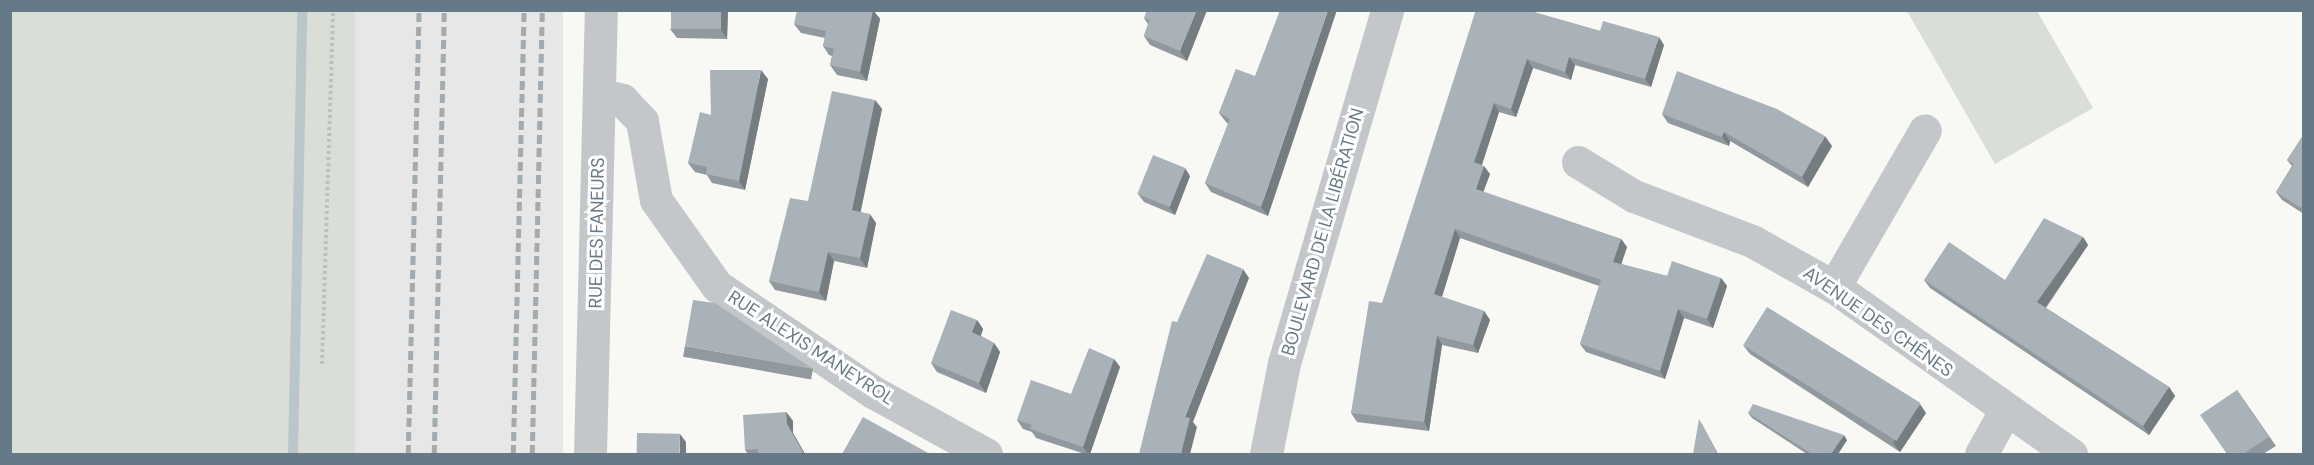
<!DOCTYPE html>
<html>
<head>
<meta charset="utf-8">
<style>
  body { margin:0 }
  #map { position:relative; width:2314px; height:465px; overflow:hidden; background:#f8f8f5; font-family:"DM Sans",sans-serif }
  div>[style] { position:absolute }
  .built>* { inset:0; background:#e6e7e6; transform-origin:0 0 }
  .green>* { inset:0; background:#d9dfd6; transform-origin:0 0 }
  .stream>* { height:10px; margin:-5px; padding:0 5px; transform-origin:5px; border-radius:5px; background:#b9c7ca }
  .path>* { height:4px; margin-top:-2px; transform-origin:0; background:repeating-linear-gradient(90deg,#bdc0c2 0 3px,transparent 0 6px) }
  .minor>* { height:33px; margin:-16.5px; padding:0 16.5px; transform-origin:16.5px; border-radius:16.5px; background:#c3c7ca }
  .rail>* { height:4.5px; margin-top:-2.25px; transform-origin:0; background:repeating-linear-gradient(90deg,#a3abb0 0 9px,transparent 0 13.5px) }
  .wall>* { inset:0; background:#91999e; transform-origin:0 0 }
  .shaded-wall>* { inset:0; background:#767d81 }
  .building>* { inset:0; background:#a9b2b8; transform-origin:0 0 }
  span { translate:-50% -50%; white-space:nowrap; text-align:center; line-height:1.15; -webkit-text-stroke:6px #fff; paint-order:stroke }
  .street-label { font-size:18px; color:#667986 }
  .frame { position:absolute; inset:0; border:12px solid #667986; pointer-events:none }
</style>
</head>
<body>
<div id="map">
  <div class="built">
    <div style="left:355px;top:11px;width:208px;height:443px"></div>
  </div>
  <div class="green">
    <div style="left:10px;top:11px;width:345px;height:443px"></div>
    <div style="clip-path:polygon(1907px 11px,2037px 11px,2093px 108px,1995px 164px)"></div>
  </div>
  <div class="stream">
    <div style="left:293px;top:454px;width:444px;rotate:-88.8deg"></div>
  </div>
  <div class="path">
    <div style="left:322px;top:364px;width:354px;rotate:-88.2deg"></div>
  </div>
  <div class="minor">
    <div style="left:601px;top:95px;width:22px;rotate:13deg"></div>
    <div style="left:622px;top:100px;width:29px;rotate:46deg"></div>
    <div style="left:642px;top:121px;width:80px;rotate:80deg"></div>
    <div style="left:656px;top:200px;width:105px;rotate:54.7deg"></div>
    <div style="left:717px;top:286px;width:189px;rotate:34.2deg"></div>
    <div style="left:873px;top:392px;width:129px;rotate:28.8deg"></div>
    <div style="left:1578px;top:162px;width:66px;rotate:31.3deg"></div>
    <div style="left:1634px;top:196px;width:126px;rotate:20.9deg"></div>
    <div style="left:1752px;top:241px;width:94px;rotate:29.3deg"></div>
    <div style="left:1834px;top:287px;width:290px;rotate:35.2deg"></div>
    <div style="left:1834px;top:287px;width:181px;rotate:-59.9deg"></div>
    <div style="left:590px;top:454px;width:444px;rotate:-88.6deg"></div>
    <div style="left:1266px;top:454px;width:93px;rotate:-78.8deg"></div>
    <div style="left:1284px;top:363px;width:368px;rotate:-73.7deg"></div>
    <div style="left:1981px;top:454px;width:49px;rotate:-60.8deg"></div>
  </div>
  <div class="rail">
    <div style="left:408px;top:454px;width:444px;rotate:-88.6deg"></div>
    <div style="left:434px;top:454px;width:444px;rotate:-88.7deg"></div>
    <div style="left:513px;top:454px;width:444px;rotate:-88.6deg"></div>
    <div style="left:532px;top:454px;width:444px;rotate:-88.7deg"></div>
  </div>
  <div class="wall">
    <div style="clip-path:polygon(728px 10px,727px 39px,677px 38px,670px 29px)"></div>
    <div style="clip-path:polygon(873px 10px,880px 19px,867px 81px,837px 75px,830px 65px,832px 56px,829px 55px,823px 46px,825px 38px,801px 33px,794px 24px)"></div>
    <div style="clip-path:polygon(1207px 10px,1187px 61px,1150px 45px,1144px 36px,1148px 24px,1144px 18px)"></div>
    <div style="clip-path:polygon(1476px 10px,1534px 10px,1533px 12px,1600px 31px,1664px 45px,1651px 87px,1575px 65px,1571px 80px,1533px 68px,1516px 117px,1499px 112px,1482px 165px,1490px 174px,1483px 192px,1621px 239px,1627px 247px,1621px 264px,1667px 276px,1721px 278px,1727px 286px,1713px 328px,1684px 318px,1665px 379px,1586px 352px,1580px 344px,1599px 286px,1460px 238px,1442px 297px,1484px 311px,1490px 320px,1478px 353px,1442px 345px,1429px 431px,1357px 422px,1351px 413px)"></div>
    <div style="clip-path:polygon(1236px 69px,1268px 216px,1211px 192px,1205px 183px,1228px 124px,1226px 122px,1219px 113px)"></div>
    <div style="clip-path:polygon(768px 79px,745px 190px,712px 183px,707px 175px,695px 172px,688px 163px,711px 115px)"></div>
    <div style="clip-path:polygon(875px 100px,882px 109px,860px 212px,876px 223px,867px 268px,834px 261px,826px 301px,775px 290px,769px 281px,808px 201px)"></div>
    <div style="clip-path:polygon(1662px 114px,1832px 146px,1808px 187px,1730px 141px,1729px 146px,1668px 123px)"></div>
    <div style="clip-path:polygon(2304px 134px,2304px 214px,2282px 200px,2276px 192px,2292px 166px,2287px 160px)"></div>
    <div style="clip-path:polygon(1190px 176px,1175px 215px,1144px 202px,1138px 194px)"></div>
    <div style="clip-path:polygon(2083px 237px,2088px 245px,2046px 308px,2169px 387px,2175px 396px,2149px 435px,1930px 288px,1924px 280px,2005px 280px)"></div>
    <div style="clip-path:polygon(977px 320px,983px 329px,981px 336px,994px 343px,1000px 352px,986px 393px,937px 372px,931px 363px)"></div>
    <div style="clip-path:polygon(1743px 345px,1926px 413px,1900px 452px,1750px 354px)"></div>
    <div style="left:685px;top:346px;width:130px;height:11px;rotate:10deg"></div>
    <div style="clip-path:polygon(1114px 359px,1120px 367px,1090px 454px,1085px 454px,1036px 438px,1032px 432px,1023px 429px,1017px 420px,1071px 394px)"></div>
    <div style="clip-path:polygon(2237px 390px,2276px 446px,2263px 454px,2227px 454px)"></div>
    <div style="clip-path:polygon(786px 412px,793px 421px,793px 433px,805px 454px,748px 454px,745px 450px)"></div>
    <div style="clip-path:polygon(1748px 413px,1847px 440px,1838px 454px,1807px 454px,1752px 418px)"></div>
  </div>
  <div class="shaded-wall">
    <div style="clip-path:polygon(721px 10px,728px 10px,727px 39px,721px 30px)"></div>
    <div style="clip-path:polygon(873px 10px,880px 19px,867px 81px,860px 72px)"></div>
    <div style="clip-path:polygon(1197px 10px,1207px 10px,1187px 61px,1180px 51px)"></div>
    <div style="clip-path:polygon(1328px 10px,1337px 10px,1268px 216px,1261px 207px)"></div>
    <div style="clip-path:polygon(1659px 37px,1664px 45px,1651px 87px,1645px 79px)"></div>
    <div style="clip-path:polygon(1569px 57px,1575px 65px,1571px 80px,1565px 72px)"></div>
    <div style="clip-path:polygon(1527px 59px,1533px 68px,1516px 117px,1511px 109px)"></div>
    <div style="clip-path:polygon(761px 70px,768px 79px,745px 190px,739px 181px)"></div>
    <div style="clip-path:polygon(875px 100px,882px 109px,859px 220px,852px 210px)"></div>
    <div style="clip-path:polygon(1494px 103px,1499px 112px,1480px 170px,1474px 162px)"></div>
    <div style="clip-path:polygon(1724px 132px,1730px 141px,1729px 146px,1722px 137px)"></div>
    <div style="clip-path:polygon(1825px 136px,1832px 146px,1808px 187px,1802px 177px)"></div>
    <div style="clip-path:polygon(1484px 166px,1490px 174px,1481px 198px,1476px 189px)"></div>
    <div style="clip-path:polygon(1185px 168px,1190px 176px,1175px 215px,1169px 207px)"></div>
    <div style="clip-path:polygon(870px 214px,876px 223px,867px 268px,860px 258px)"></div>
    <div style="clip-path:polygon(1455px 229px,1460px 238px,1440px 303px,1434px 294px)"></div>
    <div style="clip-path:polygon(2083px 237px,2088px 245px,2043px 311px,2037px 302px)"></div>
    <div style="clip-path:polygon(1621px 239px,1627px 247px,1619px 271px,1613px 262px)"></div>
    <div style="clip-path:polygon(828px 252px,834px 261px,826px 301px,819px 292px)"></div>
    <div style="clip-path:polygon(1243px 269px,1249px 278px,1193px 422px,1197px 427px,1190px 454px,1181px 454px,1185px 417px)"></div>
    <div style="clip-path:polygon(1721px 278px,1727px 286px,1713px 328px,1707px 319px)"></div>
    <div style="clip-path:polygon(1678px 309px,1684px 318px,1665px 379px,1660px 371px)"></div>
    <div style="clip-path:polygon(1484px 311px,1490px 320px,1478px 353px,1473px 345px)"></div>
    <div style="clip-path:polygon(977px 320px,983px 329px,978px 342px,972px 332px)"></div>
    <div style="clip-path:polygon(1437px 336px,1442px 345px,1429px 431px,1424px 422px)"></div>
    <div style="clip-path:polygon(994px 343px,1000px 352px,986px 393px,979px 383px)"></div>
    <div style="clip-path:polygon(1114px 359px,1120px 367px,1090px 454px,1088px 454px,1083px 447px)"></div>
    <div style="clip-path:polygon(2169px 387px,2175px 396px,2149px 435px,2143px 426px)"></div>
    <div style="clip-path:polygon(1920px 404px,1926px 413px,1900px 452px,1893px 443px)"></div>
    <div style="clip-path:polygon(786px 412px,793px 421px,793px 433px,805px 454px,804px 454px,787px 424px)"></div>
    <div style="clip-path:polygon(1699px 419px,1702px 424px,1718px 454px,1717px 454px)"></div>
    <div style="clip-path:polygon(680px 434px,686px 442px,686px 454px,680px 454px)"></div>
    <div style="clip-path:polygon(1844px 435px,1847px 440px,1838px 454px,1831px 454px)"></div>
  </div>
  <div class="building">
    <div style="left:671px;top:10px;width:50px;height:19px"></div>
    <div style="clip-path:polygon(797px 10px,873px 10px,860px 72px,830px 65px,834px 49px,823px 46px,826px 31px,794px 24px)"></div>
    <div style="clip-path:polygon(1147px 10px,1197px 10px,1180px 51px,1144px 36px,1150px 20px,1144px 18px)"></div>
    <div style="clip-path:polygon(1280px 10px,1328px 10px,1261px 207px,1205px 183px,1230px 119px,1219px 113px,1236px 69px,1255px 76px)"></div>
    <div style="clip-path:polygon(1476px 10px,1527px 10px,1600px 31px,1603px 21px,1659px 37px,1645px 79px,1569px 57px,1565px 72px,1527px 59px,1511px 109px,1494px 103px,1474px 162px,1484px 166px,1476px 189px,1621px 239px,1613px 262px,1667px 276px,1672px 261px,1721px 278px,1707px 319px,1678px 309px,1660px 371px,1580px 344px,1601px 280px,1455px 229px,1434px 294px,1484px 311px,1473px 345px,1437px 336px,1424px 422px,1351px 413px,1369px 301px,1382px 303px)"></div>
    <div style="clip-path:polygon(710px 70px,761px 70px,739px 181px,706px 174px,707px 167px,688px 163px,700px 112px,711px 115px)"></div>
    <div style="clip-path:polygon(1677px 71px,1777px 109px,1825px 136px,1802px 177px,1724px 132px,1722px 137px,1662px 114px)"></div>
    <div style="clip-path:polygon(832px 91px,875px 100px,852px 210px,870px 214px,860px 258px,828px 252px,819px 292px,769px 281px,790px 198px,808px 201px)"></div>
    <div style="clip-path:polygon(2304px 134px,2304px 203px,2301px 208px,2276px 192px,2294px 164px,2287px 160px)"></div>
    <div style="left:1153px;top:155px;width:35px;height:42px;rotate:22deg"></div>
    <div style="clip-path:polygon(2044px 218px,2083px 237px,2037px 302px,2169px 387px,2143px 426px,1924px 280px,1949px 242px,2005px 280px)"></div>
    <div style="clip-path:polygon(1207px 254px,1243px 269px,1185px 417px,1190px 418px,1181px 454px,1139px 454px,1172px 321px,1177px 322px)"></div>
    <div style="clip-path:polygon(693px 300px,715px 303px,813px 369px,685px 346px)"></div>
    <div style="left:1767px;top:307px;width:181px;height:45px;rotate:32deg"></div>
    <div style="clip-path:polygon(951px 310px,977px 320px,972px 332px,994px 343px,979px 383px,931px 363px)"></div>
    <div style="clip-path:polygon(1089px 348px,1114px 359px,1083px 447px,1030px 429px,1032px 425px,1017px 420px,1031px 380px,1071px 394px)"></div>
    <div style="clip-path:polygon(2237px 390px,2269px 437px,2243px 454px,2227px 454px,2200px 415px)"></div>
    <div style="clip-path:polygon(1753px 404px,1844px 435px,1831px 454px,1812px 454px,1748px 413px)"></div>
    <div style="clip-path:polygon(786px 412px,787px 424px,804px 454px,758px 454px,758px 449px,745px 450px,743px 415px)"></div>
    <div style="clip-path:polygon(863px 417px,930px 454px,842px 454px)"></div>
    <div style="clip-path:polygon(1699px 419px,1717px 454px,1693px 454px)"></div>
    <div style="left:637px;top:433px;width:43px;height:21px;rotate:1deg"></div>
  </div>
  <div class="street-label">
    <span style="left:1323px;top:232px;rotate:-74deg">BOULEVARD DE LA LIBÉRATION</span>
    <span style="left:597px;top:233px;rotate:-89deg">RUE DES FANEURS</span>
    <span style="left:1878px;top:322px;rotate:35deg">AVENUE DES CHÊNES</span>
    <span style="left:811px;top:348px;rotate:33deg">RUE ALEXIS MANEYROL</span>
  </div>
  <div class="frame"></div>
</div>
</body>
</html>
